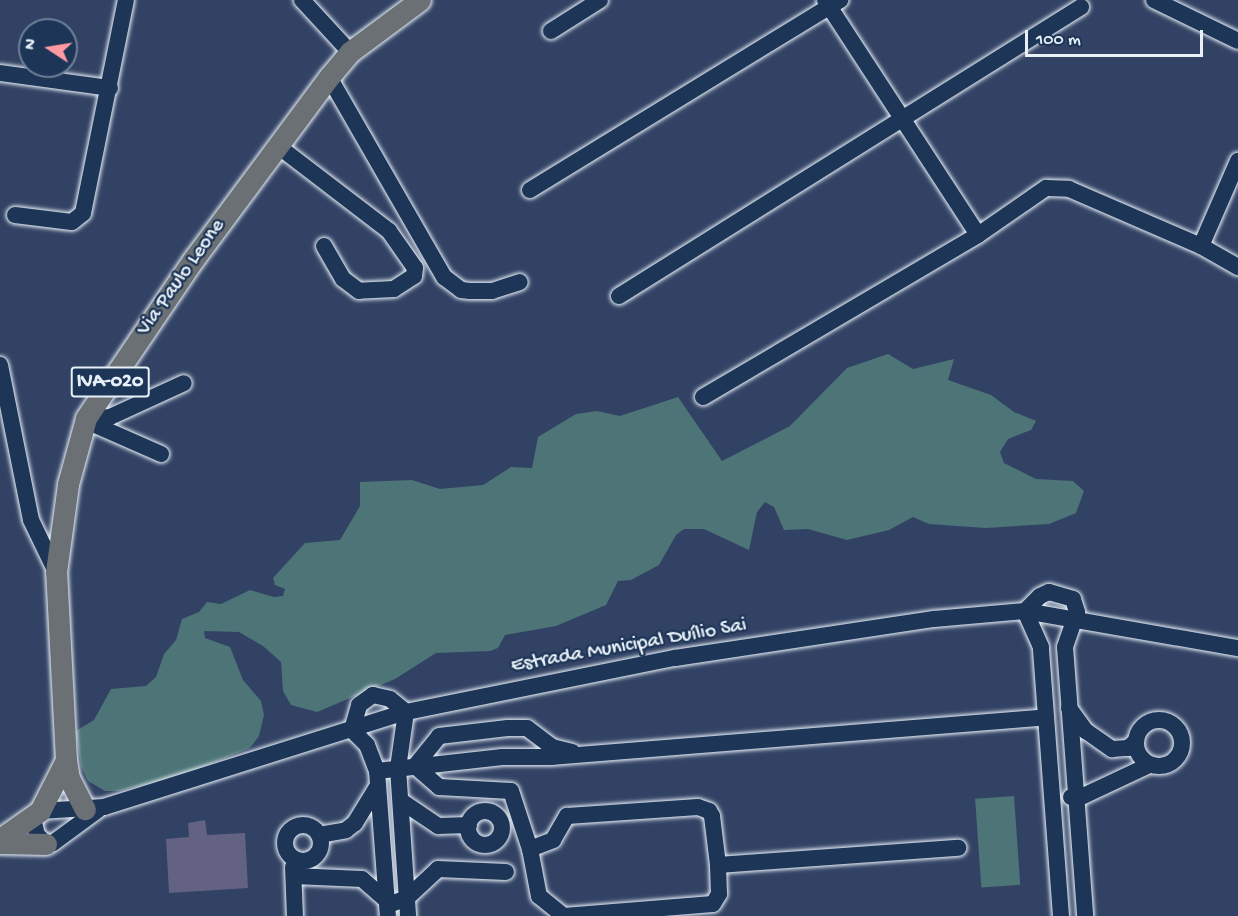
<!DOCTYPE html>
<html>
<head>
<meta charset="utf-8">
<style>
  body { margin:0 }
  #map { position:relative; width:1238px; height:916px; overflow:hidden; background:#324264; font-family:"Gochi Hand",sans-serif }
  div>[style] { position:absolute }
  .green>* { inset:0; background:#4d7477; transform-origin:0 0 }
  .building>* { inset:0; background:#646283 }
  .roads { filter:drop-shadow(0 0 2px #e8f1f8) drop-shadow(0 0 2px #e8f1f8) }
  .minor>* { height:16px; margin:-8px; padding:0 8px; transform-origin:8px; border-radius:8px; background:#1d3557 }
  .minor>.ring { margin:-8px; padding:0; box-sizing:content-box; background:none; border:16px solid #1d3557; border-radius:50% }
  .major>* { height:21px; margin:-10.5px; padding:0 10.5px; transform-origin:10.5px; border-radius:10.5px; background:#6b7074 }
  span { translate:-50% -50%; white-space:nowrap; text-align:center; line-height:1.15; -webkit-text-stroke:4.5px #1d3557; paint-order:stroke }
  .shield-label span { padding:2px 4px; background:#1d3557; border:2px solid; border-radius:4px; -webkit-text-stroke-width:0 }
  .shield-label { font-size:20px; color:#e8f1f8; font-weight:700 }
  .street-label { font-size:21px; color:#e8f1f8 }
  .north { position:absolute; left:18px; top:18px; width:60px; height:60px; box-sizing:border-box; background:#1d3557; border:2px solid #6e8097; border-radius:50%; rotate:282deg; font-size:16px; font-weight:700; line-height:24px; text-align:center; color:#e8f1f8 }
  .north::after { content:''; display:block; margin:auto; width:21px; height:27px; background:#ff9aa2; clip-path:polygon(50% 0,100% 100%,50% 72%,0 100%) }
  .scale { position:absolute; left:1025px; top:30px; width:178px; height:27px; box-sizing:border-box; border:3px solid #e8f1f8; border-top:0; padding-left:8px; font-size:18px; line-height:21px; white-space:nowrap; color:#e8f1f8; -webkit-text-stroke:4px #1d3557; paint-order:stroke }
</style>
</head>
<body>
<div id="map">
  <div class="green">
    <div style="clip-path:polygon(888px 354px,913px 369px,954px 359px,948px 380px,991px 395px,1014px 412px,1036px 421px,1031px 430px,1008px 439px,1000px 452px,1004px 463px,1036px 479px,1073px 481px,1084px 491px,1076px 513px,1049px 524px,986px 528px,929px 524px,913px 517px,889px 530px,847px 540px,808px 529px,784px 530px,774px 507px,765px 502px,757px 512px,749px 550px,704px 529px,684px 529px,676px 535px,659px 565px,631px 580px,618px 581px,606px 605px,556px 626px,505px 635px,498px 648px,490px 651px,436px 653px,395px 679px,317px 712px,291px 705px,283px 691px,281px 662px,263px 646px,239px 632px,204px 631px,205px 638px,230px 647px,243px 680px,261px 701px,264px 715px,259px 736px,250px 748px,180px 776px,119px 791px,105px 791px,88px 781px,81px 766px,76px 731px,94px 720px,111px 689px,146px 686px,156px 677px,164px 654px,176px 640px,182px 619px,199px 612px,207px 602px,221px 604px,250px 590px,274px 597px,283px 596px,285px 589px,275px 585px,273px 578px,305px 543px,340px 540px,360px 506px,360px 482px,412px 480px,440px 489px,483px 485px,511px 467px,532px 468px,538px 437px,576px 414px,597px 411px,620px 416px,678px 397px,722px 461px,790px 426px,847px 368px)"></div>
    <div style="left:1014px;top:796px;width:89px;height:39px;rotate:86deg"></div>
  </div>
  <div class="building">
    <div style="clip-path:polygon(205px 820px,207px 835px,245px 833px,248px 888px,169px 893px,166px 839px,189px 837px,188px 823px)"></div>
  </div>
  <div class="roads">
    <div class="minor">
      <div style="left:302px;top:0;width:71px;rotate:47.3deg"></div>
      <div style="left:825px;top:0;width:280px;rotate:56.9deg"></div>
      <div style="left:1154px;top:0;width:93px;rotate:26deg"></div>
      <div style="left:551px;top:31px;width:58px;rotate:-32.3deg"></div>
      <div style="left:0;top:73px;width:111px;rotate:7.8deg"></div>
      <div style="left:329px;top:77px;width:231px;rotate:60.1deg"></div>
      <div style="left:444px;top:277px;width:21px;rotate:37deg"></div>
      <div style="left:461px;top:290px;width:9px;rotate:6deg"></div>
      <div style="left:470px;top:291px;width:22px"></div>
      <div style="left:492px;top:291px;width:29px;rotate:-18deg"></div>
      <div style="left:278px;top:146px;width:140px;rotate:37.4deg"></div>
      <div style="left:389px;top:231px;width:45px;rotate:54.9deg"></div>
      <div style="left:415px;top:268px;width:8px;rotate:97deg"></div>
      <div style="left:414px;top:276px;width:24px;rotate:147deg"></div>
      <div style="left:394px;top:289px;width:35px;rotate:177deg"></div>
      <div style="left:359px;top:291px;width:20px;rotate:-143deg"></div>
      <div style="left:343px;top:279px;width:38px;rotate:-120deg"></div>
      <div style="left:530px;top:190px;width:364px;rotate:-31.5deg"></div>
      <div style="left:15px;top:215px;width:57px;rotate:7deg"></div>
      <div style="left:72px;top:222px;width:14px;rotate:-39deg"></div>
      <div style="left:83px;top:213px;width:217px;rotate:-78.6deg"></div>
      <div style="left:1201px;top:246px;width:93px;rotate:-66.5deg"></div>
      <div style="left:619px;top:296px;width:545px;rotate:-32.03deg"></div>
      <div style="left:0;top:365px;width:158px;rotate:78.7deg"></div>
      <div style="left:31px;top:520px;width:58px;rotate:64.3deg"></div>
      <div style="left:703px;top:397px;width:319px;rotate:-30.5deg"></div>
      <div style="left:978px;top:235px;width:83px;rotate:-34.7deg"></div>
      <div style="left:1046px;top:188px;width:23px;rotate:2deg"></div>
      <div style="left:1069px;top:189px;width:144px;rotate:23.4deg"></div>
      <div style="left:1201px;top:246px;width:43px;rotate:29.6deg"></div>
      <div style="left:86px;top:418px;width:24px;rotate:-2deg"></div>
      <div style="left:110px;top:417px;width:81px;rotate:-24.7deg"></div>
      <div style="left:86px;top:421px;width:82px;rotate:23.7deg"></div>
      <div style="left:1069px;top:708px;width:29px;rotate:54deg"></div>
      <div style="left:1086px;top:731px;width:32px;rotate:35deg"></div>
      <div style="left:1112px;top:749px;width:16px;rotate:-4deg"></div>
      <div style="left:1128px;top:748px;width:11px;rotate:-41deg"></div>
      <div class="ring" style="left:1136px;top:720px;width:30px;height:30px"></div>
      <div style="left:352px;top:730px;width:26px;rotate:-74deg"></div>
      <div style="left:359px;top:705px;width:17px;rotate:-36deg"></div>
      <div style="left:373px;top:695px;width:17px;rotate:13deg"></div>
      <div style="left:390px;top:699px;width:21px;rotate:39deg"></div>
      <div style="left:406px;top:712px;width:57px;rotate:98.1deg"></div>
      <div style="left:398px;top:768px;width:148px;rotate:86.1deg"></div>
      <div style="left:352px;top:730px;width:21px;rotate:45deg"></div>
      <div style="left:367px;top:745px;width:28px;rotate:69deg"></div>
      <div style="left:377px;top:771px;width:145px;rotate:85.7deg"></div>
      <div style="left:415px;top:766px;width:32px;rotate:41deg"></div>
      <div style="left:439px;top:787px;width:72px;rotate:3.2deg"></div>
      <div style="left:511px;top:791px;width:61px;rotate:71.9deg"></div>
      <div style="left:530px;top:849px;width:48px;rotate:79.2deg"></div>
      <div style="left:539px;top:896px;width:32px;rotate:39deg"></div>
      <div style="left:564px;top:916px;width:149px;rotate:-4.6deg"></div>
      <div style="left:713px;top:904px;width:12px;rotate:-59deg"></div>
      <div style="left:719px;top:894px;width:29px;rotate:-92deg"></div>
      <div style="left:718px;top:865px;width:241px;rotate:-4.1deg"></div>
      <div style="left:415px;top:766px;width:38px;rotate:-51deg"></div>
      <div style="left:439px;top:736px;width:69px;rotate:-6.6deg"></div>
      <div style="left:508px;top:728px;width:19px"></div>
      <div style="left:527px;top:728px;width:31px;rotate:37deg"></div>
      <div style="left:552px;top:747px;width:21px;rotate:14deg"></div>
      <div style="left:377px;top:771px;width:126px;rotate:-6.4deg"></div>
      <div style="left:502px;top:757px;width:50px"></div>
      <div style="left:552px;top:757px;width:495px;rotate:-4.6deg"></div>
      <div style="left:1071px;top:797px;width:8px;rotate:7deg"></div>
      <div style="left:1079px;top:798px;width:77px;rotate:-25.2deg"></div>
      <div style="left:401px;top:801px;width:45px;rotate:34deg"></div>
      <div style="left:438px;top:826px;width:31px;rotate:-2deg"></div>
      <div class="ring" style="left:468px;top:811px;width:18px;height:18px"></div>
      <div style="left:40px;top:811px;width:64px;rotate:-3.6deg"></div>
      <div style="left:104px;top:807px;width:317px;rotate:-17.5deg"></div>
      <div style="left:406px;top:712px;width:274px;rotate:-11.4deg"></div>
      <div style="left:675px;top:658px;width:262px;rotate:-8.6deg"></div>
      <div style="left:934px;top:619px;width:91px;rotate:-5deg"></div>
      <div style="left:1025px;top:611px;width:216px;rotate:9.9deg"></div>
      <div style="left:33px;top:818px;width:17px;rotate:77deg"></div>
      <div style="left:37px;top:835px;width:13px;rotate:45deg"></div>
      <div style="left:46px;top:844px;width:7px;rotate:-8deg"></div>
      <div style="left:53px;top:843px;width:56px;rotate:-36.3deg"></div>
      <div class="ring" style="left:285px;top:825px;width:20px;height:20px"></div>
      <div style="left:319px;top:835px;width:27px;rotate:-10deg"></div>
      <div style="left:346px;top:830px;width:11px;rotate:-38deg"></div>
      <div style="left:355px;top:823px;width:42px;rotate:-58.6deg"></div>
      <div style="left:530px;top:849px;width:25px;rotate:-21deg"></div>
      <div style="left:553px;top:840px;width:28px;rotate:-60deg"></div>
      <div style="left:567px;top:816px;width:131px;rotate:-3.9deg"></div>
      <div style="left:698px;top:807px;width:12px;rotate:20deg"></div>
      <div style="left:709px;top:811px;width:6px;rotate:59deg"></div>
      <div style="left:712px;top:816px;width:49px;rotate:83deg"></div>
      <div style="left:293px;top:867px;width:49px;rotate:87.7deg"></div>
      <div style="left:294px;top:876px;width:68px;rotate:2.5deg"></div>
      <div style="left:362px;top:879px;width:38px;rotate:41deg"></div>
      <div style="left:391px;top:904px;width:17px;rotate:-21deg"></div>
      <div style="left:407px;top:898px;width:42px;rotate:-43.1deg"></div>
      <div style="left:438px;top:869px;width:68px;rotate:2.5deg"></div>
      <div style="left:1061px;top:916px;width:270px;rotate:-94.3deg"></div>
      <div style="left:1041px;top:647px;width:39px;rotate:-114deg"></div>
      <div style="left:1025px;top:611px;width:21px;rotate:-45deg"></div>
      <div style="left:1040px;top:596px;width:10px;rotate:-24deg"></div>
      <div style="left:1049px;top:592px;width:25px;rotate:16deg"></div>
      <div style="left:1073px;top:599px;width:14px;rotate:73deg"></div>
      <div style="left:1077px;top:612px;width:37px;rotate:109deg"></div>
      <div style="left:1065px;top:647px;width:270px;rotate:85.7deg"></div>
    </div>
    <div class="major">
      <div style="left:66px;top:760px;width:18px;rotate:81deg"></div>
      <div style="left:69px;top:778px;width:35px;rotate:63deg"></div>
      <div style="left:0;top:839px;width:49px;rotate:-35deg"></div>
      <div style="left:40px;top:811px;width:57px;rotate:-63deg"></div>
      <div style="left:66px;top:760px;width:188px;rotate:-93deg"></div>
      <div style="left:56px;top:572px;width:89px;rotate:-82.2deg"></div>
      <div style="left:68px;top:484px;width:68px;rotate:-74.7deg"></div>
      <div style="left:86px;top:418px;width:191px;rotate:-55.9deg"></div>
      <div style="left:193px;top:260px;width:228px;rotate:-53.4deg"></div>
      <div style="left:329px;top:77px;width:33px;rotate:-50deg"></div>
      <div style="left:350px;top:52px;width:87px;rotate:-36.6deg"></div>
      <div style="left:0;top:843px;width:46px;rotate:1.2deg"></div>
    </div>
  </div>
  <div class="shield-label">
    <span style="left:110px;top:382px">IVA-020</span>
  </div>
  <div class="street-label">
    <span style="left:182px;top:278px;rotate:-55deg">Via Paulo Leone</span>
    <span style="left:629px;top:647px;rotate:-10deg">Estrada Municipal Duílio Sai</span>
  </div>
  <div class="north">N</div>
  <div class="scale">100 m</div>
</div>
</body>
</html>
